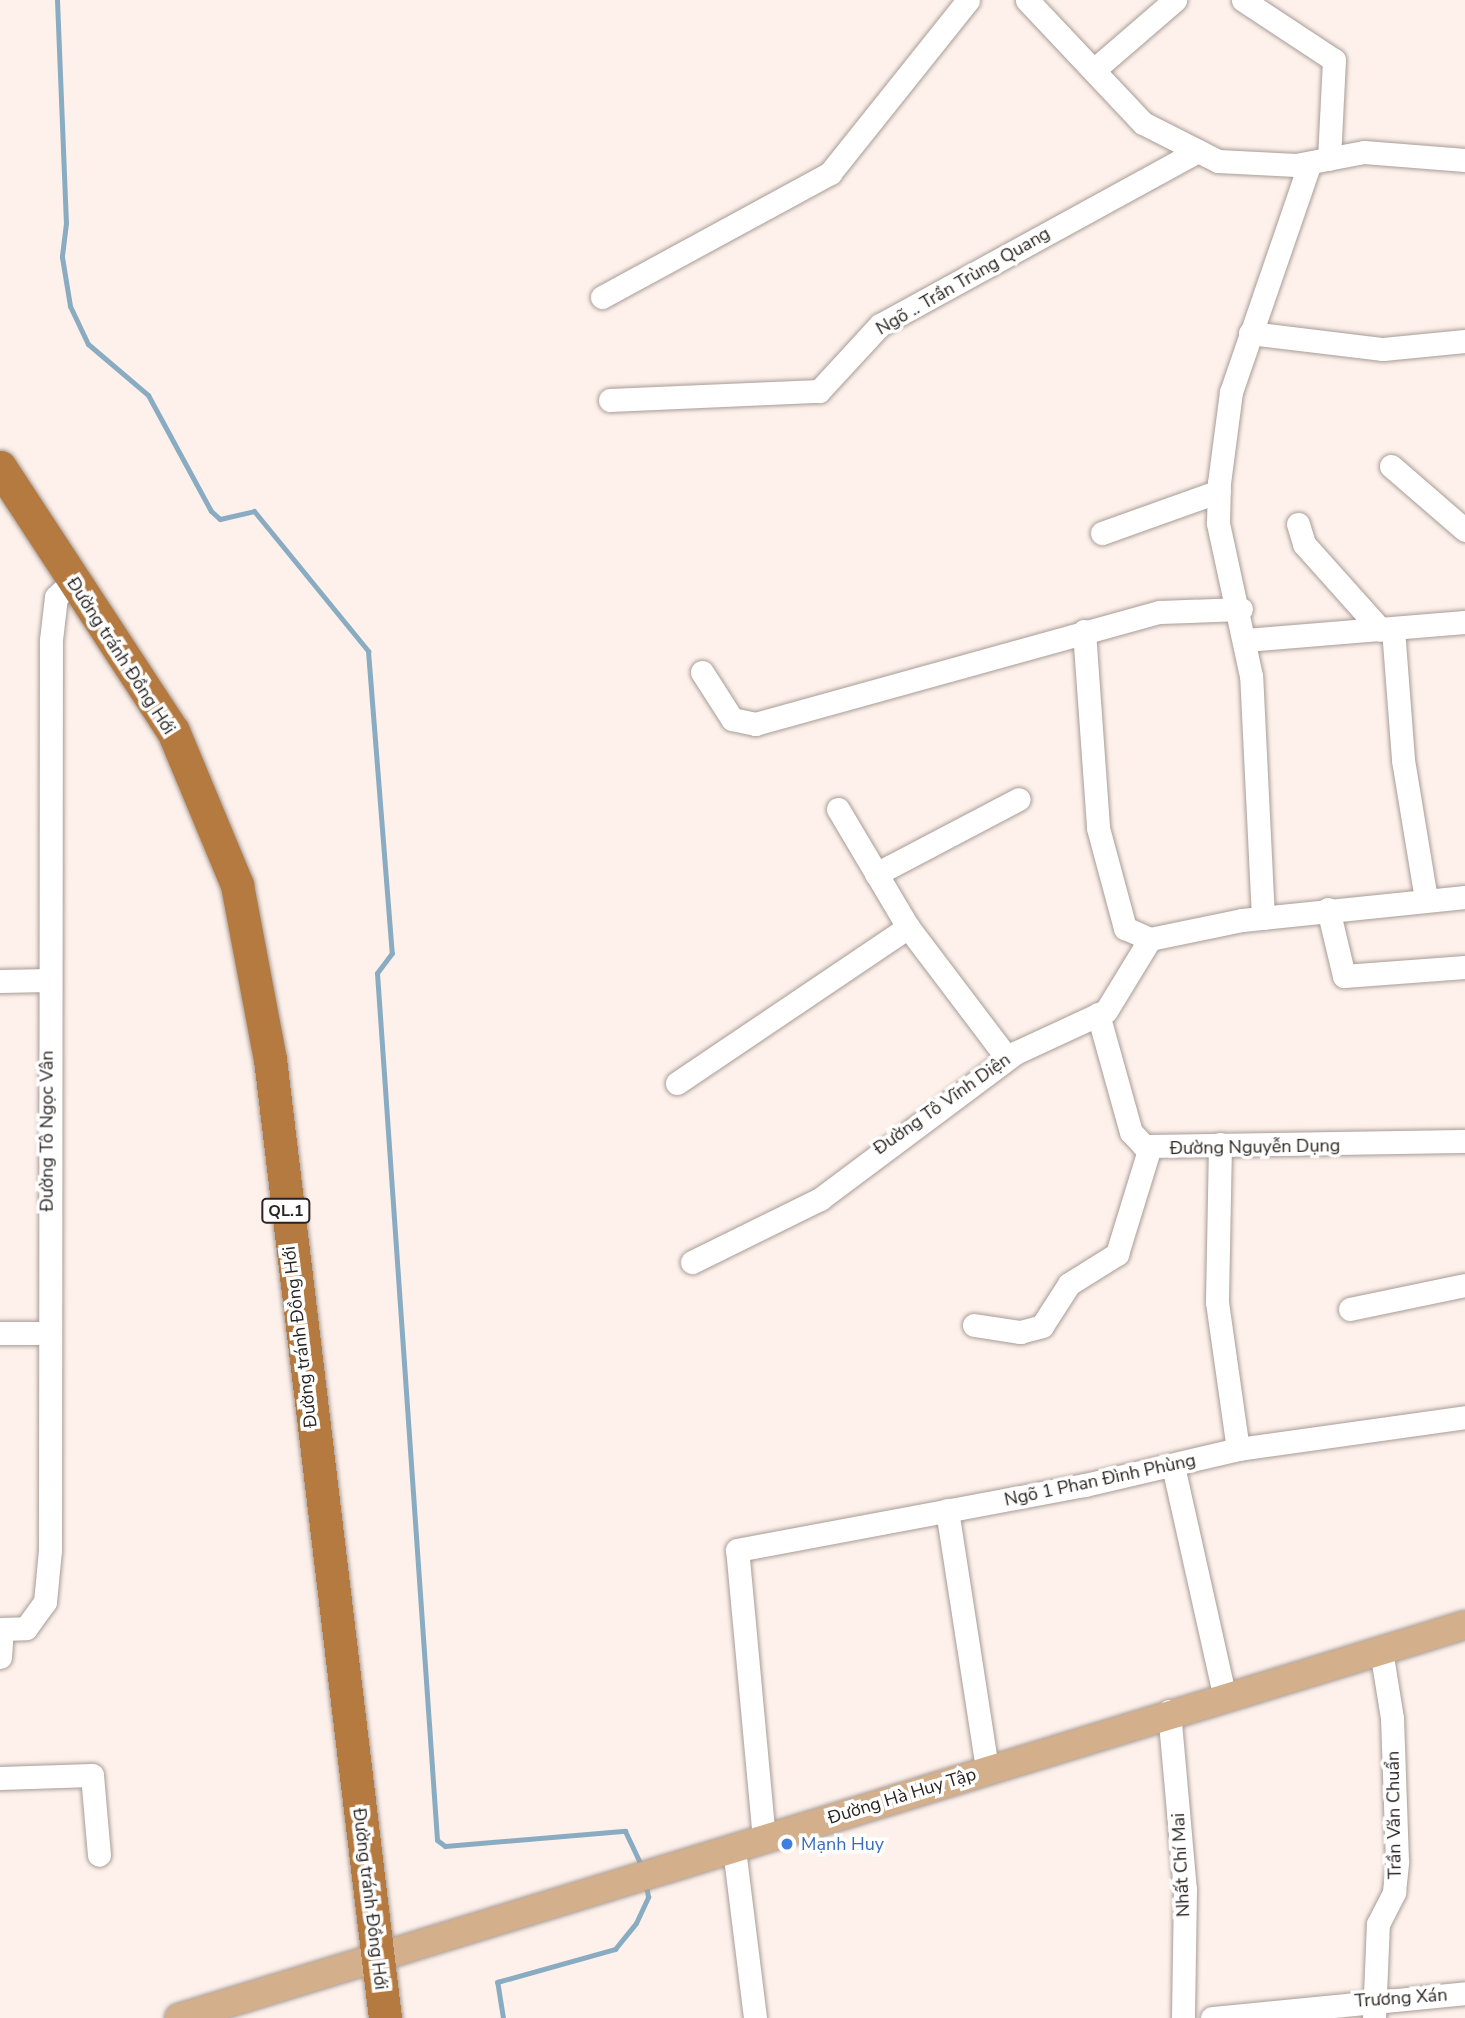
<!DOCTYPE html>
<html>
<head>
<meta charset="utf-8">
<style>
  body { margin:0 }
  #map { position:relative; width:1465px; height:2018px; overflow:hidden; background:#fef1eb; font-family:"Nunito Sans",sans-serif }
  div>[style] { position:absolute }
  .stream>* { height:5px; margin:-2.5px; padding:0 2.5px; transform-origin:2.5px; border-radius:2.5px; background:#8aacc2 }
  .roads { filter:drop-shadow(0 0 2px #a79c96) drop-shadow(0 0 2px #a79c96) }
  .minor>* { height:23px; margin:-11.5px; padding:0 11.5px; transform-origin:11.5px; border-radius:11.5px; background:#fff }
  .major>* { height:28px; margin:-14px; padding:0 14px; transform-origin:14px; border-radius:14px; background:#d3af8c }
  .highway>* { height:33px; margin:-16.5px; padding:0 16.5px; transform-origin:16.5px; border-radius:16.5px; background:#b57a3f }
  .dots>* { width:19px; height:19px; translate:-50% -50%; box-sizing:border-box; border:4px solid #fff; border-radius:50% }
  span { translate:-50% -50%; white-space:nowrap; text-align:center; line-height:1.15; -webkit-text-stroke:7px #fff; paint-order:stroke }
  .shield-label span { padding:2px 5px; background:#fff; border:2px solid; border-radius:5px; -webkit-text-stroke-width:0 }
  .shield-label { font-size:16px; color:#292422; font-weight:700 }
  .street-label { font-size:18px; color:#292422 }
  .shop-label { font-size:18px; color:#366cbe }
  .left { translate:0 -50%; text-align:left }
</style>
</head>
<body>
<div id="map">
  <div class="stream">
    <div style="left:57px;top:0;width:223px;rotate:87.7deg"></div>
    <div style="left:66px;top:223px;width:34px;rotate:97deg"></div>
    <div style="left:62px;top:257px;width:50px;rotate:80.7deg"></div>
    <div style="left:70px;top:306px;width:42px;rotate:64.7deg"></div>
    <div style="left:88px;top:344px;width:79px;rotate:40.4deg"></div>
    <div style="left:148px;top:395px;width:132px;rotate:61.5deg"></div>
    <div style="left:211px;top:511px;width:12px;rotate:42deg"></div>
    <div style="left:220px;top:519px;width:35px;rotate:-13deg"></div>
    <div style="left:254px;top:511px;width:181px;rotate:50.8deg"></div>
    <div style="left:368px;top:651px;width:303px;rotate:85.5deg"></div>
    <div style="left:392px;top:953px;width:25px;rotate:127deg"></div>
    <div style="left:377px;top:973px;width:869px;rotate:86.04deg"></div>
    <div style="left:437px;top:1840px;width:10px;rotate:37deg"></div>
    <div style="left:445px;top:1846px;width:181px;rotate:-4.8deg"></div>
    <div style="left:625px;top:1831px;width:42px;rotate:64.7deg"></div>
    <div style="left:503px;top:2018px;width:36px;rotate:-99deg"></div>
    <div style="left:497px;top:1982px;width:123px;rotate:-15.6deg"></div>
    <div style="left:615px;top:1949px;width:33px;rotate:-51deg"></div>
    <div style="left:636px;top:1923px;width:29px;rotate:-65deg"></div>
    <div style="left:648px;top:1897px;width:12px;rotate:-99deg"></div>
  </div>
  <div class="roads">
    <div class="minor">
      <div style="left:1027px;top:0;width:169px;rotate:46.7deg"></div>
      <div style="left:1143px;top:123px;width:84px;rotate:26.9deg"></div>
      <div style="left:1218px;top:161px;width:78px;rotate:2.9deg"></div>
      <div style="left:1296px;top:165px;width:69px;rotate:-10.8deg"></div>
      <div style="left:1364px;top:152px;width:101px;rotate:4.5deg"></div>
      <div style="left:1243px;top:0;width:109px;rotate:33.4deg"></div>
      <div style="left:1334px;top:60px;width:99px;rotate:92.9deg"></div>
      <div style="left:1095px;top:69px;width:106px;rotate:-40.8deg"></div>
      <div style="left:602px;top:297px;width:260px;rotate:-28.5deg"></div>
      <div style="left:830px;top:173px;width:221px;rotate:-51.4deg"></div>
      <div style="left:1250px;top:333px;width:134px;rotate:6.9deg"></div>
      <div style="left:1383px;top:349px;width:82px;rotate:-5.6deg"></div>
      <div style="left:610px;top:400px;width:209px;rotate:-2.5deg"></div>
      <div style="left:819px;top:391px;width:90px;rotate:-47.3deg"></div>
      <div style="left:880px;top:325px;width:362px;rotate:-28.7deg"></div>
      <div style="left:1391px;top:466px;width:98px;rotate:40.9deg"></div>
      <div style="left:1298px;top:524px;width:21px;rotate:73deg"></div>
      <div style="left:1304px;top:544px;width:115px;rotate:48.2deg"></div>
      <div style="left:1102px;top:533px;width:124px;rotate:-19.7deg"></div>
      <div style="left:1393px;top:629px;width:131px;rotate:85.6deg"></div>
      <div style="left:1403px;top:760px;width:141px;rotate:80.6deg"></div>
      <div style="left:1084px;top:631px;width:197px;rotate:85.9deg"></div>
      <div style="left:1098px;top:828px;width:104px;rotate:74.9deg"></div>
      <div style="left:1125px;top:928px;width:27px;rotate:24deg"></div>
      <div style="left:1245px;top:640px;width:221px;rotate:-4.7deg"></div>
      <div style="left:702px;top:672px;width:56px;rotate:57.4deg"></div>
      <div style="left:732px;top:719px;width:24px;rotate:12deg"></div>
      <div style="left:755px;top:724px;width:420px;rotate:-15.5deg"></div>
      <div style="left:1160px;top:612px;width:81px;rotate:-2.1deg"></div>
      <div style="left:838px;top:809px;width:137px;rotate:59.3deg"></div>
      <div style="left:908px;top:927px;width:164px;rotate:52.9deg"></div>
      <div style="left:876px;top:874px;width:161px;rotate:-27.7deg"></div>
      <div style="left:1328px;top:909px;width:69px;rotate:76.6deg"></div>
      <div style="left:1344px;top:976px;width:121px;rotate:-4.3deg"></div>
      <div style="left:1263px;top:918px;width:242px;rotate:-92.8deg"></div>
      <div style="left:1251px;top:676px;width:157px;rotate:-102.2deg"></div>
      <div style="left:1218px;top:523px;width:40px;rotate:-88.6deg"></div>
      <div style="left:1219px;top:483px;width:92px;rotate:-82.5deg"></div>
      <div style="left:1231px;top:392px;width:242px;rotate:-71deg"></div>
      <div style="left:0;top:981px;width:49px;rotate:-1.2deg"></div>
      <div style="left:1098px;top:1014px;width:123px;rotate:74.4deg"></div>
      <div style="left:1131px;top:1132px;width:19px;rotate:47deg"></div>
      <div style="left:1144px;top:1146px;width:321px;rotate:-0.9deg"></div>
      <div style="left:677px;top:1083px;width:279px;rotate:-34deg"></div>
      <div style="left:1220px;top:1144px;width:158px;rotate:91.1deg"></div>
      <div style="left:1217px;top:1302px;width:148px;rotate:81.9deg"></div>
      <div style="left:692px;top:1262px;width:143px;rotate:-26.2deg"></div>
      <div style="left:820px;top:1199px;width:244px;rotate:-36.8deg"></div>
      <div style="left:1015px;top:1053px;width:100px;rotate:-24.8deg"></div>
      <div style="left:1106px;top:1011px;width:84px;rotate:-58.6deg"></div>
      <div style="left:1150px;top:939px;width:94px;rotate:-11.7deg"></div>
      <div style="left:1242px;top:920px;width:224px;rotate:-5.9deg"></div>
      <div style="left:1350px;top:1309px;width:117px;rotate:-11.8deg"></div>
      <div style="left:974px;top:1325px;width:47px;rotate:8.7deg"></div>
      <div style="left:1020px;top:1332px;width:23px;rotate:-15deg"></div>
      <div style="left:1042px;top:1326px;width:50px;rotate:-57.3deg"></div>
      <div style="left:1069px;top:1284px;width:57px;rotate:-32deg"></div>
      <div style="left:1117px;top:1254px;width:112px;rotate:-72.9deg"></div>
      <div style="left:0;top:1333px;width:48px"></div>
      <div style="left:1173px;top:1466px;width:235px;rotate:77.4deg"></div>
      <div style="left:947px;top:1510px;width:262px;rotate:81.2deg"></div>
      <div style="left:0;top:1657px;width:28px;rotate:-86deg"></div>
      <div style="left:2px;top:1629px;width:24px;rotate:-2deg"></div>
      <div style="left:26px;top:1628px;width:32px;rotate:-54deg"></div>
      <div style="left:45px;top:1602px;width:52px;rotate:-84.5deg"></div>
      <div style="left:50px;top:1550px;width:910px;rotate:-89.94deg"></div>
      <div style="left:51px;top:640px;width:43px;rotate:-83.4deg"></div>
      <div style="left:56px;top:597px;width:22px;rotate:-43deg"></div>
      <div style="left:1169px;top:1711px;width:179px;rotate:84.9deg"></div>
      <div style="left:1185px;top:1889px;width:129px;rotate:90.9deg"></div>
      <div style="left:0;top:1778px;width:92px;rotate:-1.9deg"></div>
      <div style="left:92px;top:1775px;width:80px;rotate:85deg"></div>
      <div style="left:764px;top:1839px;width:290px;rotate:-95.3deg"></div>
      <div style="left:737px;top:1550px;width:354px;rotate:-10.6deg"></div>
      <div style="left:1085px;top:1485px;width:157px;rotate:-13.2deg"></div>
      <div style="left:1238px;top:1449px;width:229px;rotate:-8deg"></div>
      <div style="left:734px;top:1849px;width:170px;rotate:82.9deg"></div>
      <div style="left:1212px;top:2018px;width:254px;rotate:-5.6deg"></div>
      <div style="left:1374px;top:2018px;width:94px;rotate:-87.6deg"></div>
      <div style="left:1378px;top:1924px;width:36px;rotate:-63deg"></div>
      <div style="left:1394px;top:1892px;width:31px;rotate:-84deg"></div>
      <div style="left:1397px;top:1861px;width:143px;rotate:-92deg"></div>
      <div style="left:1392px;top:1718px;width:69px;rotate:-99.2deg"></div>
    </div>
    <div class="major">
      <div style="left:179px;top:2018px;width:1345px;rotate:-16.99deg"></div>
    </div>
    <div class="highway">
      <div style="left:0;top:467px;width:316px;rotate:56.8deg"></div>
      <div style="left:173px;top:731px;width:167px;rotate:67.4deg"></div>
      <div style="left:237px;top:885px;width:177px;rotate:79.3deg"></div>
      <div style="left:270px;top:1059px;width:966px;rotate:83.16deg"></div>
    </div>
  </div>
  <div class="dots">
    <div style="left:787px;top:1844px;background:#3f7fe0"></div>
  </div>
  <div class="shield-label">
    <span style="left:286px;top:1211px">QL.1</span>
  </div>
  <div class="street-label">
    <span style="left:963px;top:281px;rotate:-30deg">Ngõ .. Trần Trùng Quang</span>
    <span style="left:121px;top:656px;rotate:57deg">Đường tránh Đồng Hới</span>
    <span style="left:942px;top:1104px;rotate:-35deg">Đường Tô Vĩnh Diện</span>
    <span style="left:47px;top:1131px;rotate:-90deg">Đường Tô Ngọc Vân</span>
    <span style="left:1255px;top:1147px;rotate:-1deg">Đường Nguyễn Dụng</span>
    <span style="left:300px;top:1337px;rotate:-97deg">Đường tránh Đồng Hới</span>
    <span style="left:1100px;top:1480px;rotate:-12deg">Ngõ 1 Phan Đình Phùng</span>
    <span style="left:902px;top:1796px;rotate:-17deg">Đường Hà Huy Tập</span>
    <span style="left:1394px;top:1815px;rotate:-91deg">Trần Văn Chuẩn</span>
    <span style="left:1181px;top:1865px;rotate:-93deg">Nhất Chí Mai</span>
    <span style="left:370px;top:1899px;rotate:83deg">Đường tránh Đồng Hới</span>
    <span style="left:1401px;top:1998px;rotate:-4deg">Trương Xán</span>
  </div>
  <div class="shop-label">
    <span class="left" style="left:801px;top:1844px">Mạnh Huy</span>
  </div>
</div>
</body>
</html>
